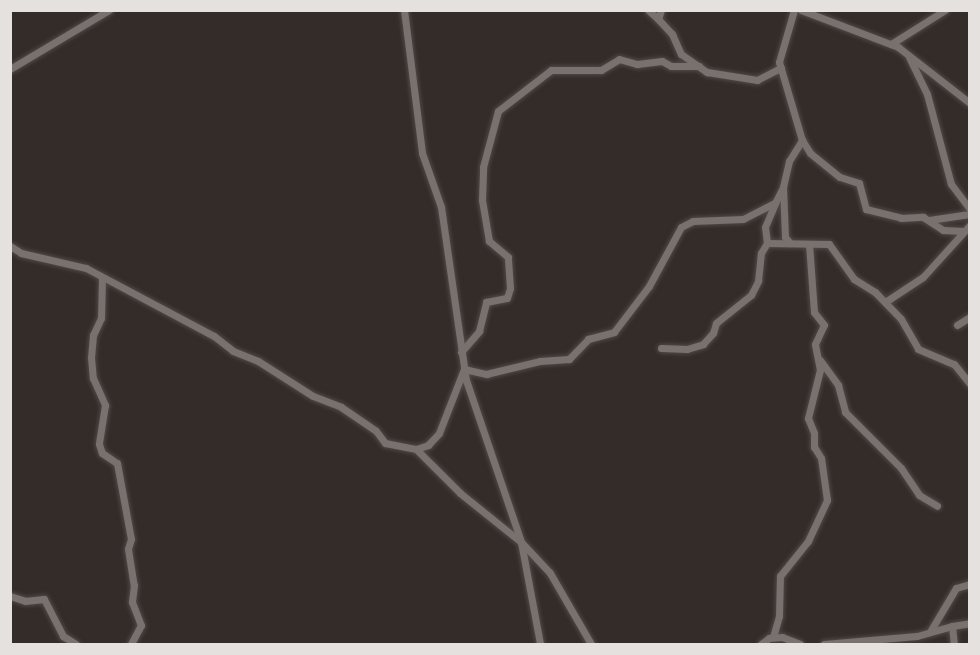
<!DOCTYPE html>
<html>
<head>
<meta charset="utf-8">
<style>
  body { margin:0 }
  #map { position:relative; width:980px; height:655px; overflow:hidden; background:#332c29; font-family:Quicksand,sans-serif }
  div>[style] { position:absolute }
  .roads { filter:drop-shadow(0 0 2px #504947) drop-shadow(0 0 2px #504947) }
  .street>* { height:7px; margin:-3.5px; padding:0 3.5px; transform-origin:3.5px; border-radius:3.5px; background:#79716e }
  span { translate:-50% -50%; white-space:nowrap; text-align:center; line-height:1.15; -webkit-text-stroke:6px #332c29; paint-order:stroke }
  .frame { position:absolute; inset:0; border:12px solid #e5e1df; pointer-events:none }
</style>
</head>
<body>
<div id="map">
  <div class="roads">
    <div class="street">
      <div style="left:404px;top:10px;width:144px;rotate:82.8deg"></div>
      <div style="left:422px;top:153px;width:57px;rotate:70.6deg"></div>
      <div style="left:441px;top:207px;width:175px;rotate:81.8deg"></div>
      <div style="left:466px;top:380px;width:171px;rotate:71.2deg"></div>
      <div style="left:521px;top:542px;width:104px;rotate:79.4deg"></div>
      <div style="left:648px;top:10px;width:13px;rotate:42deg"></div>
      <div style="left:661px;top:10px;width:9px;rotate:108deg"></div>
      <div style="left:658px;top:19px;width:21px;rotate:47deg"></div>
      <div style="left:672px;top:34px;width:22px;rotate:66deg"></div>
      <div style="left:681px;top:54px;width:32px;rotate:35deg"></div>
      <div style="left:707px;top:72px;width:51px;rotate:9.1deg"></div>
      <div style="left:757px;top:80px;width:27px;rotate:-27deg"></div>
      <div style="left:794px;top:10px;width:54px;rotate:106.1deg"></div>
      <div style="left:779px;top:62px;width:81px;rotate:73.6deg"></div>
      <div style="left:802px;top:140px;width:15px;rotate:58deg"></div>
      <div style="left:810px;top:153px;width:38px;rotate:39deg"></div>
      <div style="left:840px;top:177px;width:20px;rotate:18deg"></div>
      <div style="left:859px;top:183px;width:27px;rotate:75deg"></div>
      <div style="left:866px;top:209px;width:36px;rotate:14deg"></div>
      <div style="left:901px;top:218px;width:22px;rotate:-3deg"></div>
      <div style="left:923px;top:217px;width:24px;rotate:33deg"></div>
      <div style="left:943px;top:230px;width:21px;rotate:3deg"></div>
      <div style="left:801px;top:10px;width:104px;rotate:20.9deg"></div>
      <div style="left:898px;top:47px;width:91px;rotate:37.9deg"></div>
      <div style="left:891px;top:44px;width:64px;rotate:-32.2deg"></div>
      <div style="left:909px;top:57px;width:41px;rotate:64.1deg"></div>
      <div style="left:927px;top:94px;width:93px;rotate:75.1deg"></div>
      <div style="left:951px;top:184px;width:31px;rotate:53deg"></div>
      <div style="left:10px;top:69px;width:115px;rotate:-30.8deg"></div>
      <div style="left:783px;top:187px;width:50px;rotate:87.7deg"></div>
      <div style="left:785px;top:237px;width:8px;rotate:50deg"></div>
      <div style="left:929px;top:220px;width:41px;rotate:-8.3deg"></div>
      <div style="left:767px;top:243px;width:62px;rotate:0.9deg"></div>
      <div style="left:829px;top:244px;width:43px;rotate:54.5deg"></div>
      <div style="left:854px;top:279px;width:25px;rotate:32deg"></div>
      <div style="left:875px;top:292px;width:37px;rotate:46deg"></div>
      <div style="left:901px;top:319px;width:34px;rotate:60deg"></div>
      <div style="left:918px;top:349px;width:39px;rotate:23deg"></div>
      <div style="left:954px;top:364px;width:26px;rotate:51deg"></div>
      <div style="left:10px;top:246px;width:13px;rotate:32deg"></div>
      <div style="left:21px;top:253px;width:67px;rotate:13deg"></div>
      <div style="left:86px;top:268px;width:145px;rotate:28deg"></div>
      <div style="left:214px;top:336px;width:24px;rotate:38deg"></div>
      <div style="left:233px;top:351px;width:27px;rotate:22deg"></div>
      <div style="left:258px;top:361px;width:65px;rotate:32.5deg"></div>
      <div style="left:313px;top:396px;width:30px;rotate:21deg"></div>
      <div style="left:341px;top:407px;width:42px;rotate:34.4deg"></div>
      <div style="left:376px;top:431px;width:15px;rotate:53deg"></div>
      <div style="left:385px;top:443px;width:32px;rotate:11deg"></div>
      <div style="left:416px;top:449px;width:62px;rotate:45deg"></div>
      <div style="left:460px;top:493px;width:78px;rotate:38.8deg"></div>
      <div style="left:521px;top:542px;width:42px;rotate:46.9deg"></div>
      <div style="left:550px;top:573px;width:82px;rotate:60deg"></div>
      <div style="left:102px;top:278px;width:40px;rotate:91.4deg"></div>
      <div style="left:101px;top:318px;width:19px;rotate:115deg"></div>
      <div style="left:93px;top:335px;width:22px;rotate:95deg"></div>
      <div style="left:91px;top:357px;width:21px;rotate:85deg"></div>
      <div style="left:93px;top:378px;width:30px;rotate:66deg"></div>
      <div style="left:105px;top:405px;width:39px;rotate:99deg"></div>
      <div style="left:99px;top:444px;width:9px;rotate:72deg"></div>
      <div style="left:102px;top:453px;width:18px;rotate:34deg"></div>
      <div style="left:117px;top:463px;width:77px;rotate:79.6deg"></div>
      <div style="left:131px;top:539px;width:10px;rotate:107deg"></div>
      <div style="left:128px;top:549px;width:36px;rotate:81deg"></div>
      <div style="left:134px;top:585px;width:17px;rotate:97deg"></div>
      <div style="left:132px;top:602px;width:25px;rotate:69deg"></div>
      <div style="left:141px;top:625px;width:21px;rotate:118deg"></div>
      <div style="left:885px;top:302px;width:45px;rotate:-33.3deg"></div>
      <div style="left:923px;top:277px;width:70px;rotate:-47.9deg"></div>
      <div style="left:957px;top:325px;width:15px;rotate:-32deg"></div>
      <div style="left:661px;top:348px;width:26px;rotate:2deg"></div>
      <div style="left:687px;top:349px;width:17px;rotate:-17deg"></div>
      <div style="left:703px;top:344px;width:15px;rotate:-48deg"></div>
      <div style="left:713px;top:333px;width:10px;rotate:-73deg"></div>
      <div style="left:716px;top:323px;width:45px;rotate:-38.7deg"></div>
      <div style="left:751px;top:295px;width:16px;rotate:-63deg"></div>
      <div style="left:758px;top:281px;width:28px;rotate:-84deg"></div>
      <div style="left:761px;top:253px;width:12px;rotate:-59deg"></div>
      <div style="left:767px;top:243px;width:16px;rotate:-97deg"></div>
      <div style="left:765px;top:227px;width:26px;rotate:-67deg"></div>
      <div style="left:461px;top:352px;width:28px;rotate:-49deg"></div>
      <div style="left:479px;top:331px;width:30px;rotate:-76deg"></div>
      <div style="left:486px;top:302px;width:21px;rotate:-11deg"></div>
      <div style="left:507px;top:298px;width:10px;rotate:-73deg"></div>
      <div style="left:510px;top:288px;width:31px;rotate:-94deg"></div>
      <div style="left:508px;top:257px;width:25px;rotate:-140deg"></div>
      <div style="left:489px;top:241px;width:42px;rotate:-99.7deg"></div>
      <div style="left:482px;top:200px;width:33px;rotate:-88deg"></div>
      <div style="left:483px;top:167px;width:58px;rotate:-75deg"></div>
      <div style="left:498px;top:111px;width:67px;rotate:-37.7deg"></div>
      <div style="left:551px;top:70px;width:50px"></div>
      <div style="left:601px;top:70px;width:21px;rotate:-31deg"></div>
      <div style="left:619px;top:59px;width:19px;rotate:16deg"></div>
      <div style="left:637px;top:64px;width:25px;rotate:-7deg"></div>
      <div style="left:662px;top:61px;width:10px;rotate:29deg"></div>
      <div style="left:671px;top:66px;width:28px"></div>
      <div style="left:820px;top:360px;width:31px;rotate:54deg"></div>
      <div style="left:838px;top:385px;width:28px;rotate:75deg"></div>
      <div style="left:845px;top:412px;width:79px;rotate:45deg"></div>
      <div style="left:901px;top:468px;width:32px;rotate:56deg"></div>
      <div style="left:919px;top:495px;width:21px;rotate:31deg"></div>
      <div style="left:416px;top:449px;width:13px;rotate:-18deg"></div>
      <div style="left:428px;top:445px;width:16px;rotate:-47deg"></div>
      <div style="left:439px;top:433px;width:69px;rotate:-68.7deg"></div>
      <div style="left:464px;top:369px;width:23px;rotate:13deg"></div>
      <div style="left:486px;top:374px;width:56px;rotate:-13.5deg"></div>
      <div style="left:540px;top:361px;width:29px;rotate:-4deg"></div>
      <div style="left:569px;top:359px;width:28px;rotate:-46deg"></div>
      <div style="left:588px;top:339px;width:27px;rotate:-15deg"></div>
      <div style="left:614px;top:332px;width:58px;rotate:-52.7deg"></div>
      <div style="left:649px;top:286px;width:67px;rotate:-61.5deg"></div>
      <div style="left:681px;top:227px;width:13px;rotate:-27deg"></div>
      <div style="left:693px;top:221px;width:50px;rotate:-2.3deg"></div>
      <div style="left:743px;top:219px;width:36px;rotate:-27deg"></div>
      <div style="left:775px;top:203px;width:18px;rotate:-63deg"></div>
      <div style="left:783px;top:187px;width:27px;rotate:-77deg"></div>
      <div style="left:789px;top:161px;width:25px;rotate:-58deg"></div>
      <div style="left:10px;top:596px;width:16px;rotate:18deg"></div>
      <div style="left:25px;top:601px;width:19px;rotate:-6deg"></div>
      <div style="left:44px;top:599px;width:42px;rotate:62.8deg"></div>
      <div style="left:63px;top:636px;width:15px;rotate:32deg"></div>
      <div style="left:952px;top:626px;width:18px;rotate:-9deg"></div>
      <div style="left:931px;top:630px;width:49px;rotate:-59.2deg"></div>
      <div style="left:956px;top:588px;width:15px;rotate:-16deg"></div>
      <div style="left:773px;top:637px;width:22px;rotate:-74deg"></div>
      <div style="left:779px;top:616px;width:40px;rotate:-88.6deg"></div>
      <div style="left:780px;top:576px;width:45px;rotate:-51.3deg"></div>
      <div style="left:808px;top:541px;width:45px;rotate:-65.1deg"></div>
      <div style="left:827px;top:500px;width:42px;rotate:-98.1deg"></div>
      <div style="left:821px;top:458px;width:13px;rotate:-122deg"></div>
      <div style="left:814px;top:447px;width:14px;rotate:-90deg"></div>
      <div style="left:814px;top:433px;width:16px;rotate:-112deg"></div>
      <div style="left:808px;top:418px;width:49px;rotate:-76deg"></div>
      <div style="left:820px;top:370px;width:26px;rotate:-101deg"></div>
      <div style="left:815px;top:344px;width:21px;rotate:-65deg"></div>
      <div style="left:824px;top:325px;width:16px;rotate:-128deg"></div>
      <div style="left:814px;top:312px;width:68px;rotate:-94.2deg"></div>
      <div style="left:761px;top:644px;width:10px;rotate:-37deg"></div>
      <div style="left:769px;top:638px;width:13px;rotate:-4deg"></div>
      <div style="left:782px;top:637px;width:19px;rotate:21deg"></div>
      <div style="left:824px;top:644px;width:93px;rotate:-4.9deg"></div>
      <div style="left:917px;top:636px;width:36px;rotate:-16deg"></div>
      <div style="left:952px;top:626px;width:18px;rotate:84deg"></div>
    </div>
  </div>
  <div class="frame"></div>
</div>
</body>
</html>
